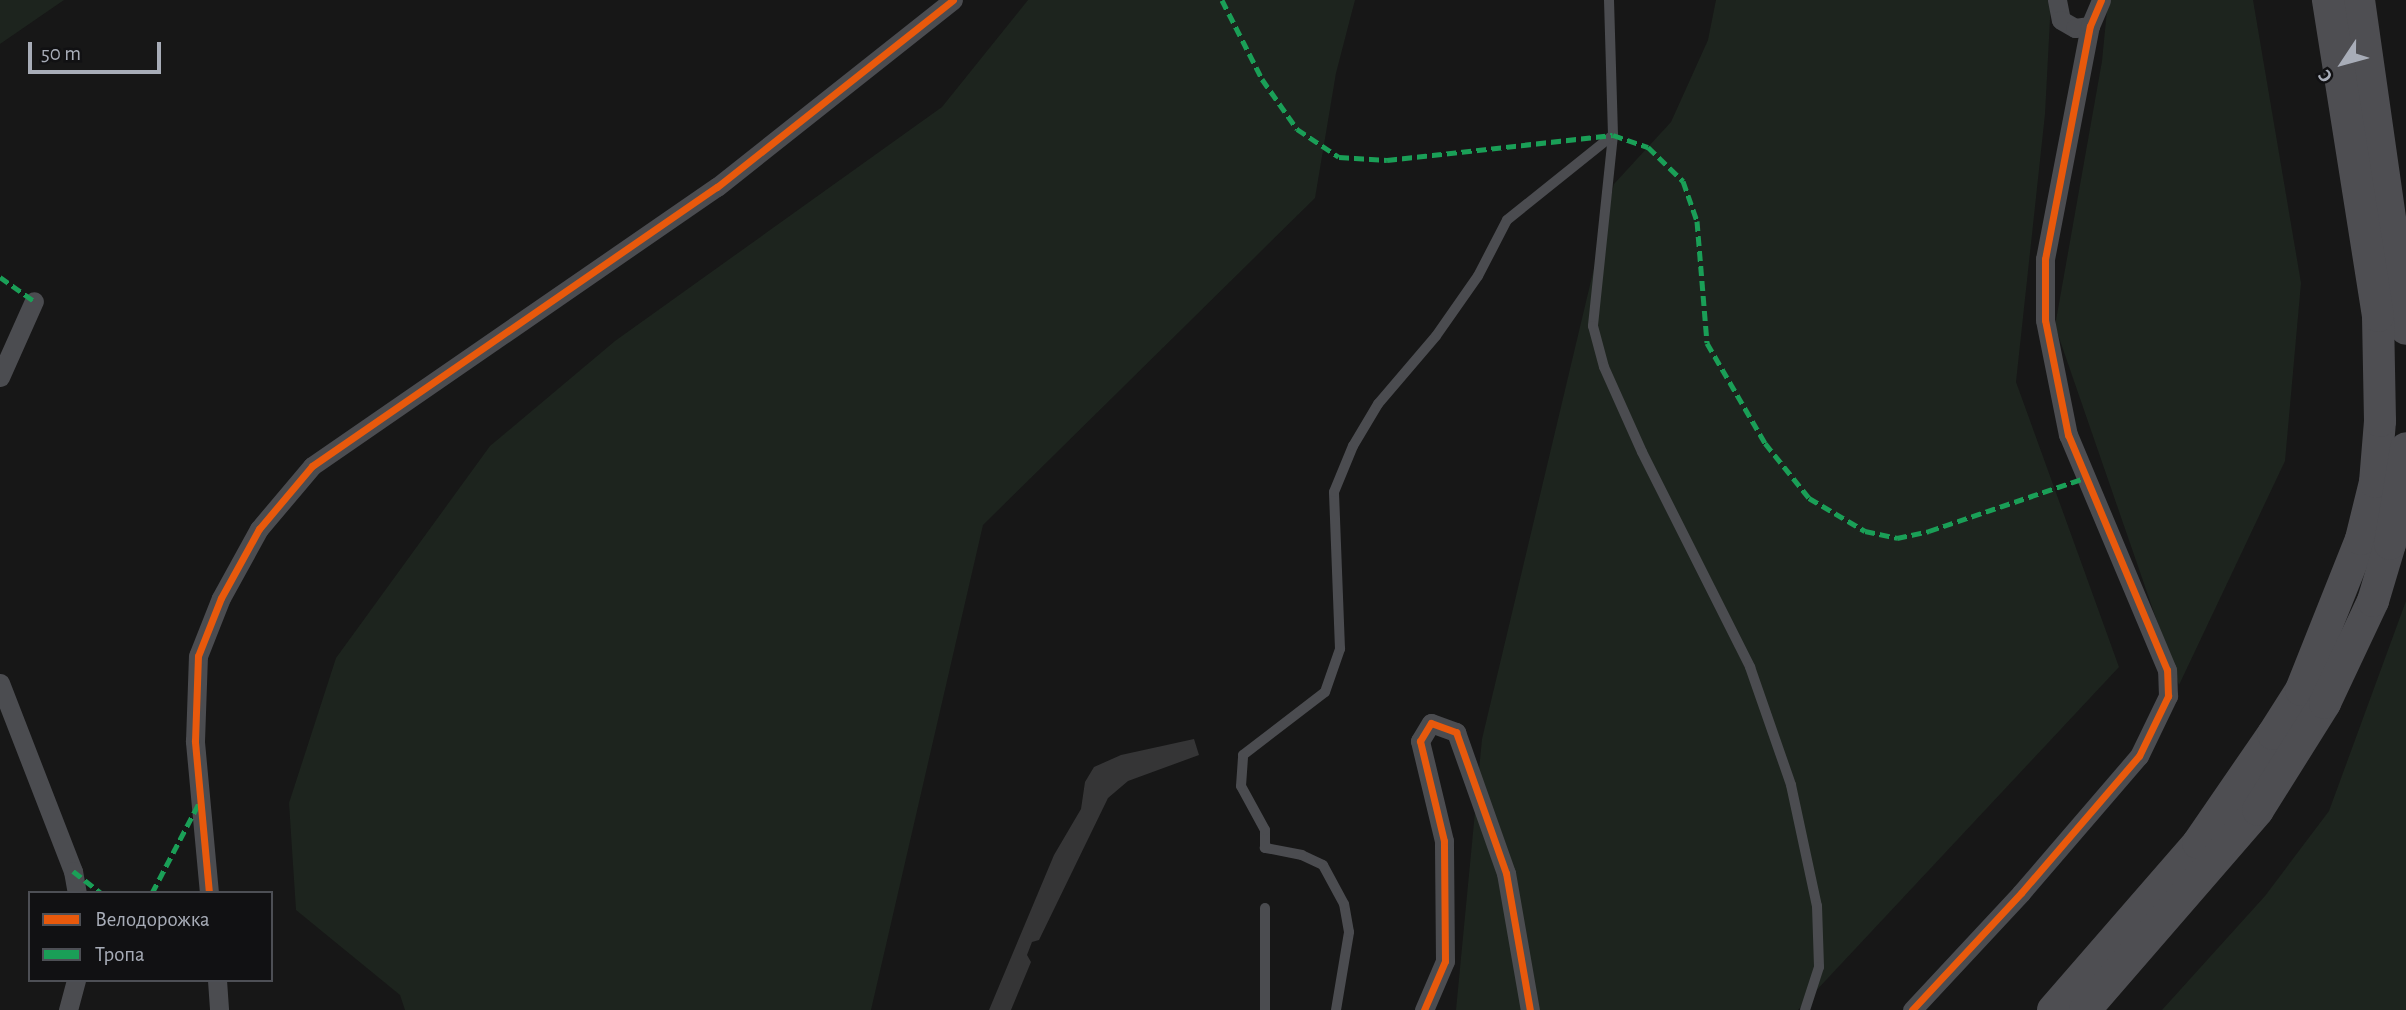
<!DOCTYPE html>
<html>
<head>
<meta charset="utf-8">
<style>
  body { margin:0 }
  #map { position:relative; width:2406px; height:1010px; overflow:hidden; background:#171717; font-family:"Alegreya Sans",sans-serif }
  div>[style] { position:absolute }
  .green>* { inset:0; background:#1d241e }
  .building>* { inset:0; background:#353536 }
  .service>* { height:10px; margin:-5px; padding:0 5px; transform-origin:5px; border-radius:5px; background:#4b4c50 }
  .minor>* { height:19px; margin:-9.5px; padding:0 9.5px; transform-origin:9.5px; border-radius:9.5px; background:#4b4c50 }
  .trunk>* { height:32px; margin:-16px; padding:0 16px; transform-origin:16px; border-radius:16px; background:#4e4e52 }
  .quiet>* { height:5px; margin-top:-2.5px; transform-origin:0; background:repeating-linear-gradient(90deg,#1a9f57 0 10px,transparent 0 15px) }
  .cycleway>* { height:7px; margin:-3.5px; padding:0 3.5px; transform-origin:3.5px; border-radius:3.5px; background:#e8590c }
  span { translate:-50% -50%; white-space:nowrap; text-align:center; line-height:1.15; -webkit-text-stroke:6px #111113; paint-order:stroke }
  .legend { position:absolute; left:28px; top:891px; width:245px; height:91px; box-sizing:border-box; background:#111113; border:2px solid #4d4f55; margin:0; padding:9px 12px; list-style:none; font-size:21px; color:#a8adb8 }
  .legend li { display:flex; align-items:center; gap:14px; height:35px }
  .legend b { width:35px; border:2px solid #4d4f55 }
  .north { position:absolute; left:2308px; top:28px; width:70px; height:70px; -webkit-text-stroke:5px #111113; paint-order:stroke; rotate:234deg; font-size:19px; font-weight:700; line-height:28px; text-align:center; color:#a8adb8 }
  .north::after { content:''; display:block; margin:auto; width:24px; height:32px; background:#a8adb8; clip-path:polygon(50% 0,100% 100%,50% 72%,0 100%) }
  .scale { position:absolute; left:28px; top:42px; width:133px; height:32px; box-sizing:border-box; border:4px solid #a8adb8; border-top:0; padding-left:9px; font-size:21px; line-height:24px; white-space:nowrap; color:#a8adb8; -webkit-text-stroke:5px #111113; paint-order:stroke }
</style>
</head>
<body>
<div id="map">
  <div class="green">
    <div style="clip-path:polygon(0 0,64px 0,0 44px)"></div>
    <div style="clip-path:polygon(1028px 0,1355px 0,1336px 73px,1315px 198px,983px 525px,871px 1010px,405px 1010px,400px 995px,296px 910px,289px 803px,336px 658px,490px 446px,615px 341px,942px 107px)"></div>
    <div style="clip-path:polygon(1716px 0,2051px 0,2045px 114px,2016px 382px,2119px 667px,1798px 1010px,1456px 1010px,1482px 739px,1614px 184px,1671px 122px,1708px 40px)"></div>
    <div style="clip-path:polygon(2108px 0,2253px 0,2301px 283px,2285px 461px,2179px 685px,2055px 326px,2102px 61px)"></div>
    <div style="clip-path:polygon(2406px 601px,2406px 1010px,2162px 1010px,2265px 896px,2329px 811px)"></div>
  </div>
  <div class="building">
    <div style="clip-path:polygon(1194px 739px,1199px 755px,1128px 781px,1108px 798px,1039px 940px,1032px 942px,1027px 955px,1031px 962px,1011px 1010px,989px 1010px,1054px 855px,1081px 809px,1085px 782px,1094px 767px,1121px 755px)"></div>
  </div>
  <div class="service">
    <div style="left:1613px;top:135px;width:192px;rotate:96deg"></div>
    <div style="left:1593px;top:326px;width:42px;rotate:75deg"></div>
    <div style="left:1604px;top:367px;width:93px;rotate:65.9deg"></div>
    <div style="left:1642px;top:452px;width:241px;rotate:63.3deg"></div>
    <div style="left:1750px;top:667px;width:125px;rotate:70.8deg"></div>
    <div style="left:1791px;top:785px;width:124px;rotate:77.9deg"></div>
    <div style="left:1817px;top:906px;width:61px;rotate:88.1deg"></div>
    <div style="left:1819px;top:967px;width:45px;rotate:108deg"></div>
    <div style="left:1265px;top:1010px;width:102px;rotate:-90deg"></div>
    <div style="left:1336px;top:1010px;width:79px;rotate:-80.5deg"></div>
    <div style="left:1349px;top:932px;width:28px;rotate:-100deg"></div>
    <div style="left:1344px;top:904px;width:44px;rotate:-118.3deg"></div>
    <div style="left:1323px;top:865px;width:23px;rotate:-155deg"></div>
    <div style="left:1302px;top:855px;width:38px;rotate:-169deg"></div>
    <div style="left:1265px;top:848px;width:18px;rotate:-90deg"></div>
    <div style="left:1265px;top:830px;width:50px;rotate:-118.6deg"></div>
    <div style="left:1241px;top:786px;width:31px;rotate:-86deg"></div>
    <div style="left:1243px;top:755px;width:103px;rotate:-37.5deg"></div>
    <div style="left:1325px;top:692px;width:46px;rotate:-70.8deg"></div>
    <div style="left:1340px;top:649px;width:157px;rotate:-92.2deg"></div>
    <div style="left:1334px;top:492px;width:50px;rotate:-67.6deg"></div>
    <div style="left:1353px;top:446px;width:49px;rotate:-59.2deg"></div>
    <div style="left:1378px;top:404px;width:89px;rotate:-49.5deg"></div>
    <div style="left:1436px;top:336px;width:73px;rotate:-55deg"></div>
    <div style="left:1478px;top:276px;width:63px;rotate:-62.6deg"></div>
    <div style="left:1507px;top:220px;width:136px;rotate:-38.7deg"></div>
    <div style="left:1613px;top:135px;width:135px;rotate:-91.7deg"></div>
  </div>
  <div class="minor">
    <div style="left:2057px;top:0;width:20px;rotate:79deg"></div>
    <div style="left:2061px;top:20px;width:16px;rotate:30deg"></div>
    <div style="left:2075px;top:28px;width:15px;rotate:-8deg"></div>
    <div style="left:0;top:377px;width:83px;rotate:-65.9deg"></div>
    <div style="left:0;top:683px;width:202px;rotate:68.8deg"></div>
    <div style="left:73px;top:871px;width:22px;rotate:80deg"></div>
    <div style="left:209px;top:893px;width:153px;rotate:-95.3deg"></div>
    <div style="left:195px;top:741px;width:85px;rotate:-88deg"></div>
    <div style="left:198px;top:656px;width:62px;rotate:-68.4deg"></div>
    <div style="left:221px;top:598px;width:79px;rotate:-61.2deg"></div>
    <div style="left:259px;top:529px;width:82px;rotate:-49.9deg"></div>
    <div style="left:312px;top:466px;width:492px;rotate:-34.6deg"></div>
    <div style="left:717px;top:187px;width:301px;rotate:-38.4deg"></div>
    <div style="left:217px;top:980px;width:30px;rotate:86deg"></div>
    <div style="left:68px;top:1010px;width:31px;rotate:-75deg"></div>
    <div style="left:1424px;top:1010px;width:53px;rotate:-66.8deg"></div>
    <div style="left:1445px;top:961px;width:120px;rotate:-90.5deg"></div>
    <div style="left:1444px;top:841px;width:103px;rotate:-103.5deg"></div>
    <div style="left:1420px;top:741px;width:21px;rotate:-59deg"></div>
    <div style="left:1431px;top:723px;width:27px;rotate:20deg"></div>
    <div style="left:1456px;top:732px;width:150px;rotate:70.5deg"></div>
    <div style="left:1506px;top:873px;width:139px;rotate:80.1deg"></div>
    <div style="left:1912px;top:1010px;width:160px;rotate:-47deg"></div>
    <div style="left:2021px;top:893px;width:181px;rotate:-49.3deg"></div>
    <div style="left:2139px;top:756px;width:67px;rotate:-64.2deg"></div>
    <div style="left:2168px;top:696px;width:26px;rotate:-92deg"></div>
    <div style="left:2167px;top:670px;width:255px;rotate:-112.8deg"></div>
    <div style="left:2068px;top:435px;width:117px;rotate:-101.3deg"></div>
    <div style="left:2045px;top:320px;width:61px;rotate:-90deg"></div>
    <div style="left:2045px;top:259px;width:237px;rotate:-79.1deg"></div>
    <div style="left:2090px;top:26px;width:28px;rotate:-67deg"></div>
  </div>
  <div class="trunk">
    <div style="left:2359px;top:0;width:332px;rotate:81.9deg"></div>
    <div style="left:2053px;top:1010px;width:221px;rotate:-49deg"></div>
    <div style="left:2198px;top:843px;width:132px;rotate:-55.5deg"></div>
    <div style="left:2273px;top:734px;width:52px;rotate:-57.5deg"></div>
    <div style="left:2301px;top:690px;width:162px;rotate:-68.3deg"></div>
    <div style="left:2361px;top:539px;width:59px;rotate:-76.2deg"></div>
    <div style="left:2375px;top:482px;width:61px;rotate:-85.3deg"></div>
    <div style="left:2380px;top:421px;width:105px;rotate:-91.1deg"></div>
    <div style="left:2378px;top:316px;width:320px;rotate:-99deg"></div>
    <div style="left:2085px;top:1010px;width:264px;rotate:-49.1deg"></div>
    <div style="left:2258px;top:810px;width:126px;rotate:-57.9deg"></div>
    <div style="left:2325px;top:703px;width:113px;rotate:-64.8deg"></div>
    <div style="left:2373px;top:601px;width:59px;rotate:-73.4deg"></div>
    <div style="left:2390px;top:544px;width:97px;rotate:-80.5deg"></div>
  </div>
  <div class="quiet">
    <div style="left:1222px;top:0;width:89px;rotate:63.1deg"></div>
    <div style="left:1262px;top:79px;width:61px;rotate:55deg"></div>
    <div style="left:1297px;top:129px;width:50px;rotate:33.7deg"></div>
    <div style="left:1339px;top:157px;width:48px;rotate:3.6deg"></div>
    <div style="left:1387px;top:160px;width:227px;rotate:-6.3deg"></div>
    <div style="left:1613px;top:135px;width:37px;rotate:19deg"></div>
    <div style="left:1648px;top:147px;width:49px;rotate:44.2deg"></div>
    <div style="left:1683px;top:181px;width:42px;rotate:70.7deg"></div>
    <div style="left:1697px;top:221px;width:122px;rotate:85.3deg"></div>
    <div style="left:1707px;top:343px;width:116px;rotate:59.9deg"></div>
    <div style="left:1765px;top:443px;width:70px;rotate:51.3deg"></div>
    <div style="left:1809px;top:498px;width:65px;rotate:30.5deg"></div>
    <div style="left:1865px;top:531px;width:33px;rotate:12deg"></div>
    <div style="left:1897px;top:538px;width:33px;rotate:-12deg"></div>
    <div style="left:1929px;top:531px;width:165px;rotate:-18.8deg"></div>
    <div style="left:0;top:277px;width:42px;rotate:35.2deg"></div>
    <div style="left:73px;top:871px;width:36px;rotate:38deg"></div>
    <div style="left:152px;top:893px;width:102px;rotate:-62.4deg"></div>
  </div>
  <div class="cycleway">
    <div style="left:209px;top:893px;width:153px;rotate:-95.3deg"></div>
    <div style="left:195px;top:741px;width:85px;rotate:-88deg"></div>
    <div style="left:198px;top:656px;width:62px;rotate:-68.4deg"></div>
    <div style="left:221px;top:598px;width:79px;rotate:-61.2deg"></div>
    <div style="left:259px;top:529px;width:82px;rotate:-49.9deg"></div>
    <div style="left:312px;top:466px;width:492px;rotate:-34.6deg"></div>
    <div style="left:717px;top:187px;width:301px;rotate:-38.4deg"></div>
    <div style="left:1424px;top:1010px;width:53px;rotate:-66.8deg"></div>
    <div style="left:1445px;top:961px;width:120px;rotate:-90.5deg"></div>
    <div style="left:1444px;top:841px;width:103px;rotate:-103.5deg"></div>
    <div style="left:1420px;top:741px;width:21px;rotate:-59deg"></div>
    <div style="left:1431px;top:723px;width:27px;rotate:20deg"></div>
    <div style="left:1456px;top:732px;width:150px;rotate:70.5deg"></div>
    <div style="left:1506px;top:873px;width:139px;rotate:80.1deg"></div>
    <div style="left:1912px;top:1010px;width:160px;rotate:-47deg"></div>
    <div style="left:2021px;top:893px;width:181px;rotate:-49.3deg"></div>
    <div style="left:2139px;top:756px;width:67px;rotate:-64.2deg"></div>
    <div style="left:2168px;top:696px;width:26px;rotate:-92deg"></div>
    <div style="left:2167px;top:670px;width:255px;rotate:-112.8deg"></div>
    <div style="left:2068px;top:435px;width:117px;rotate:-101.3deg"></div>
    <div style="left:2045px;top:320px;width:61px;rotate:-90deg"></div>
    <div style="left:2045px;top:259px;width:237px;rotate:-79.1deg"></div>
    <div style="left:2090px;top:26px;width:28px;rotate:-67deg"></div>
  </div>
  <ul class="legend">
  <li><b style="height:9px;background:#e8590c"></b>Велодорожка</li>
  <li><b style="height:9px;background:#1a9f57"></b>Тропа</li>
  </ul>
  <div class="north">С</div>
  <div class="scale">50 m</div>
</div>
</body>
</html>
